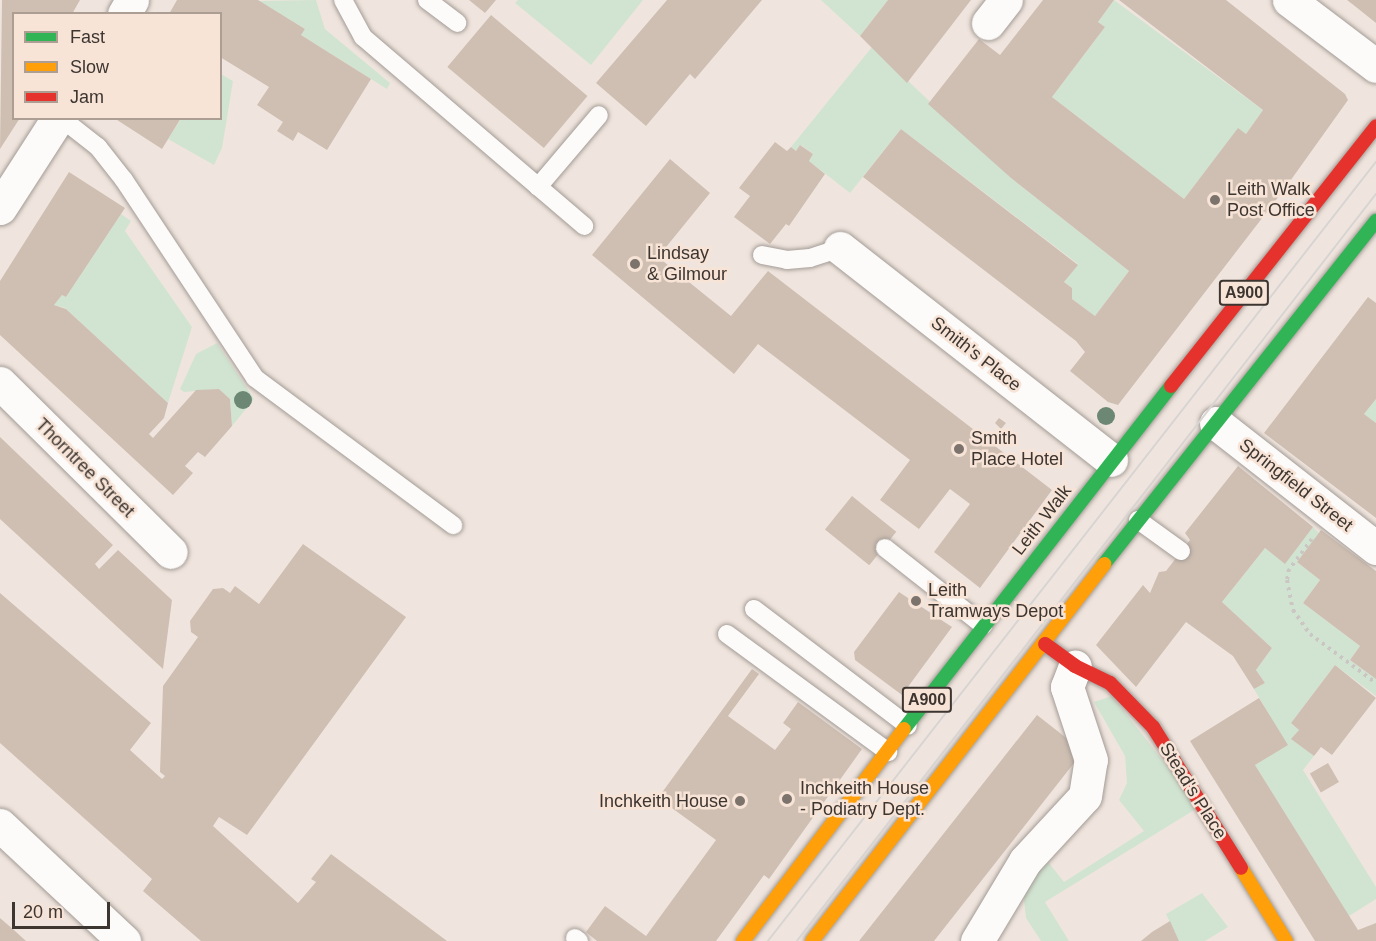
<!DOCTYPE html>
<html>
<head>
<meta charset="utf-8">
<style>
  body { margin:0 }
  #map { position:relative; width:1376px; height:941px; overflow:hidden; background:#f0e5de; font-family:Arial,sans-serif }
  div>[style] { position:absolute }
  .green>* { inset:0; background:#d1e4d1 }
  .building>* { inset:0; background:#cfbfb2; transform-origin:0 0 }
  .path>* { height:4px; margin-top:-2px; transform-origin:0; background:repeating-linear-gradient(90deg,#cbc6c4 0 3px,transparent 0 7.5px) }
  .roads { filter:drop-shadow(0 0 2px #a29b95) drop-shadow(0 0 2px #a29b95) }
  .lane>* { height:18px; margin:-9px; padding:0 9px; transform-origin:9px; border-radius:9px; background:#fdfbfa }
  .street>* { height:33px; margin:-16.5px; padding:0 16.5px; transform-origin:16.5px; border-radius:16.5px; background:#fdfbfa }
  .fast>* { height:14px; margin:-7px; padding:0 7px; transform-origin:7px; border-radius:7px; background:#30b455 }
  .slow>* { height:14px; margin:-7px; padding:0 7px; transform-origin:7px; border-radius:7px; background:#ff9f0a }
  .jam>* { height:14px; margin:-7px; padding:0 7px; transform-origin:7px; border-radius:7px; background:#e5322d }
  .tram>* { height:1.5px; margin:-0.75px; padding:0 0.75px; transform-origin:0.75px; border-radius:0.75px; background:#d7d4d2 }
  .trees>* { width:18px; height:18px; margin:-9px; border-radius:50%; background:#6c8774 }
  .dots>* { width:16px; height:16px; translate:-50% -50%; box-sizing:border-box; border:3px solid #f7e4d7; border-radius:50% }
  span { translate:-50% -50%; white-space:nowrap; text-align:center; line-height:1.15; -webkit-text-stroke:5px #f7e4d7; paint-order:stroke }
  .shield-label span { padding:2px 4px; background:#f7e4d7; border:2px solid; border-radius:4px; -webkit-text-stroke-width:0 }
  .shield-label { font-size:16px; color:#3d3530; font-weight:700 }
  .poi-label { font-size:18px; color:#3d3530 }
  .left { translate:0 -50%; text-align:left }
  .right { translate:-100% -50%; text-align:right }
  .street-label { font-size:18px; color:#3d3530 }
  .legend { position:absolute; left:12px; top:12px; width:210px; height:108px; box-sizing:border-box; background:#f7e4d7; border:2px solid #ad9e94; margin:0; padding:8px 10px; list-style:none; font-size:18px; color:#3d3530 }
  .legend li { display:flex; align-items:center; gap:12px; height:30px }
  .legend b { width:30px; border:2px solid #ad9e94 }
  .scale { position:absolute; left:12px; top:902px; width:98px; height:27px; box-sizing:border-box; border:3px solid #3d3530; border-top:0; padding-left:8px; font-size:18px; line-height:21px; white-space:nowrap; color:#3d3530; -webkit-text-stroke:4px #f7e4d7; paint-order:stroke }
</style>
</head>
<body>
<div id="map">
  <div class="green">
    <div style="clip-path:polygon(316px 0,325px 29px,390px 83px,387px 89px,301px 35px,305px 29px,259px 1px)"></div>
    <div style="clip-path:polygon(518px 0,643px 0,591px 65px,515px 3px)"></div>
    <div style="clip-path:polygon(821px 0,888px 0,860px 36px)"></div>
    <div style="clip-path:polygon(1114px 0,1263px 110px,1246px 134px,1238px 129px,1184px 199px,1052px 97px,1105px 27px,1098px 22px)"></div>
    <div style="clip-path:polygon(872px 47px,1011px 178px,1129px 271px,1095px 316px,1072px 299px,1072px 288px,1064px 282px,1078px 264px,901px 129px,850px 193px,809px 161px,813px 154px,801px 145px,796px 151px,791px 147px)"></div>
    <div style="clip-path:polygon(221px 74px,233px 81px,222px 148px,214px 165px,168px 139px,181px 119px,220px 118px)"></div>
    <div style="clip-path:polygon(121px 214px,131px 221px,125px 231px,192px 327px,168px 403px,65px 308px,54px 305px,62px 295px,66px 297px)"></div>
    <div style="clip-path:polygon(217px 343px,254px 399px,232px 426px,230px 399px,219px 389px,184px 392px,180px 389px,196px 354px)"></div>
    <div style="clip-path:polygon(1376px 399px,1376px 423px,1364px 414px)"></div>
    <div style="clip-path:polygon(1313px 527px,1319px 533px,1297px 562px,1320px 580px,1303px 603px,1360px 646px,1350px 660px,1376px 679px,1376px 696px,1335px 665px,1291px 723px,1299px 730px,1292px 739px,1314px 756px,1303px 770px,1376px 887px,1376px 899px,1349px 916px,1255px 765px,1287px 745px,1254px 689px,1265px 683px,1256px 670px,1272px 648px,1222px 602px,1265px 548px,1285px 563px)"></div>
    <div style="clip-path:polygon(1112px 696px,1199px 807px,1045px 902px,1069px 941px,1041px 941px,1026px 918px,1024px 900px,1026px 886px,1045px 858px,1064px 882px,1144px 831px,1119px 800px,1127px 783px,1125px 756px,1094px 702px)"></div>
    <div style="clip-path:polygon(1202px 893px,1228px 927px,1205px 941px,1179px 941px,1166px 914px)"></div>
  </div>
  <div class="building">
    <div style="clip-path:polygon(2px 0,80px 0,72px 14px,14px 14px,14px 118px,20px 118px,0 149px)"></div>
    <div style="clip-path:polygon(177px 0,258px 0,305px 29px,301px 35px,371px 79px,327px 150px,298px 132px,293px 141px,277px 131px,283px 122px,257px 105px,269px 87px,220px 57px,220px 14px,169px 14px)"></div>
    <div style="clip-path:polygon(469px 0,496px 0,485px 13px)"></div>
    <div style="clip-path:polygon(667px 0,762px 0,695px 79px,690px 74px,646px 126px,596px 83px)"></div>
    <div style="clip-path:polygon(888px 0,971px 0,907px 83px,860px 36px)"></div>
    <div style="clip-path:polygon(1043px 0,1114px 0,1098px 22px,1105px 27px,1052px 97px,1184px 199px,1238px 128px,1246px 134px,1263px 110px,1119px 0,1226px 0,1345px 94px,1348px 100px,1283px 191px,1118px 405px,1108px 402px,1070px 371px,1085px 352px,1076px 341px,863px 177px,901px 129px,1078px 265px,1064px 282px,1072px 288px,1072px 299px,1095px 316px,1129px 271px,1011px 178px,928px 104px,979px 39px,1000px 55px)"></div>
    <div style="clip-path:polygon(1347px 0,1376px 0,1376px 23px,1356px 7px)"></div>
    <div style="left:491px;top:15px;width:126px;height:68px;rotate:40deg"></div>
    <div style="clip-path:polygon(114px 118px,181px 118px,162px 149px)"></div>
    <div style="clip-path:polygon(775px 142px,787px 151px,791px 147px,796px 151px,800px 145px,813px 154px,809px 161px,825px 174px,789px 226px,786px 224px,770px 244px,734px 217px,750px 196px,739px 188px)"></div>
    <div style="clip-path:polygon(670px 159px,710px 193px,658px 257px,731px 316px,768px 271px,1052px 490px,980px 588px,934px 552px,970px 504px,950px 489px,919px 529px,880px 500px,910px 460px,758px 344px,734px 374px,592px 255px)"></div>
    <div style="clip-path:polygon(69px 172px,125px 208px,66px 297px,62px 295px,54px 305px,66px 309px,168px 403px,164px 418px,149px 434px,153px 438px,196px 390px,219px 389px,230px 399px,232px 426px,205px 457px,198px 452px,185px 466px,193px 473px,173px 495px,0 335px,0 281px)"></div>
    <div style="clip-path:polygon(1368px 297px,1376px 303px,1376px 399px,1364px 414px,1376px 423px,1376px 518px,1264px 433px)"></div>
    <div style="clip-path:polygon(999px 418px,1006px 423px,1001px 429px,995px 423px)"></div>
    <div style="clip-path:polygon(0 437px,113px 545px,95px 564px,99px 569px,118px 550px,172px 600px,163px 669px,0 519px)"></div>
    <div style="clip-path:polygon(1238px 466px,1313px 527px,1285px 564px,1265px 548px,1222px 602px,1272px 648px,1256px 670px,1265px 683px,1254px 689px,1233px 656px,1186px 622px,1136px 687px,1096px 645px,1143px 585px,1150px 593px,1159px 572px,1166px 571px,1190px 540px,1185px 533px)"></div>
    <div style="left:852px;top:496px;width:57px;height:43px;rotate:39deg"></div>
    <div style="clip-path:polygon(1321px 530px,1376px 571px,1376px 679px,1350px 660px,1360px 646px,1303px 603px,1320px 580px,1297px 562px)"></div>
    <div style="clip-path:polygon(303px 544px,406px 617px,247px 835px,219px 817px,213px 826px,298px 903px,316px 882px,311px 879px,331px 854px,447px 941px,201px 941px,143px 891px,152px 879px,0 743px,0 593px,151px 723px,130px 750px,162px 779px,165px 776px,160px 772px,163px 686px,198px 637px,191px 632px,190px 621px,213px 589px,223px 588px,230px 593px,235px 586px,259px 604px)"></div>
    <div style="clip-path:polygon(899px 592px,952px 627px,902px 695px,855px 660px,854px 652px)"></div>
    <div style="clip-path:polygon(1335px 665px,1376px 698px,1332px 755px,1321px 747px,1314px 756px,1291px 739px,1299px 730px,1291px 723px)"></div>
    <div style="clip-path:polygon(752px 669px,759px 674px,728px 716px,775px 750px,791px 729px,783px 723px,798px 702px,862px 749px,769px 879px,764px 875px,716px 941px,597px 941px,586px 932px,605px 906px,646px 936px,716px 840px,658px 798px)"></div>
    <div style="clip-path:polygon(1259px 698px,1288px 745px,1255px 765px,1358px 930px,1376px 923px,1376px 941px,1315px 941px,1190px 741px)"></div>
    <div style="clip-path:polygon(1037px 715px,1074px 744px,1074px 763px,934px 941px,859px 941px)"></div>
    <div style="left:1328px;top:763px;width:22px;height:21px;rotate:60deg"></div>
    <div style="clip-path:polygon(0 918px,15px 931px,26px 941px,0 941px)"></div>
    <div style="clip-path:polygon(1170px 921px,1179px 941px,1141px 941px,1152px 932px)"></div>
  </div>
  <div class="path">
    <div style="left:1312px;top:539px;width:38px;rotate:127deg"></div>
    <div style="left:1289px;top:569px;width:11px;rotate:100deg"></div>
    <div style="left:1287px;top:580px;width:31px;rotate:79deg"></div>
    <div style="left:1293px;top:610px;width:29px;rotate:55deg"></div>
    <div style="left:1310px;top:634px;width:82px;rotate:36.6deg"></div>
  </div>
  <div class="roads">
    <div class="lane">
      <div style="left:343px;top:0;width:42px;rotate:61.6deg"></div>
      <div style="left:363px;top:37px;width:291px;rotate:40.5deg"></div>
      <div style="left:427px;top:0;width:38px;rotate:37deg"></div>
      <div style="left:61px;top:118px;width:47px;rotate:38.1deg"></div>
      <div style="left:98px;top:147px;width:42px;rotate:51.8deg"></div>
      <div style="left:124px;top:180px;width:237px;rotate:56.5deg"></div>
      <div style="left:255px;top:378px;width:247px;rotate:36.6deg"></div>
      <div style="left:538px;top:187px;width:94px;rotate:-49.7deg"></div>
      <div style="left:762px;top:255px;width:25px;rotate:11deg"></div>
      <div style="left:787px;top:260px;width:23px;rotate:-5deg"></div>
      <div style="left:810px;top:258px;width:32px;rotate:-18deg"></div>
      <div style="left:1138px;top:520px;width:53px;rotate:35.8deg"></div>
      <div style="left:885px;top:548px;width:125px;rotate:38.2deg"></div>
      <div style="left:754px;top:609px;width:193px;rotate:37.2deg"></div>
      <div style="left:727px;top:634px;width:200px;rotate:36.2deg"></div>
      <div style="left:575px;top:938px;width:5px;rotate:37deg"></div>
    </div>
    <div class="street">
      <div style="left:1289px;top:0;width:109px;rotate:37.2deg"></div>
      <div style="left:124px;top:14px;width:16px;rotate:-60deg"></div>
      <div style="left:988px;top:23px;width:29px;rotate:-52deg"></div>
      <div style="left:0;top:208px;width:107px;rotate:-57.2deg"></div>
      <div style="left:840px;top:248px;width:344px;rotate:38deg"></div>
      <div style="left:0;top:383px;width:240px;rotate:44.7deg"></div>
      <div style="left:1216px;top:423px;width:203px;rotate:38deg"></div>
      <div style="left:0;top:825px;width:170px;rotate:43.1deg"></div>
      <div style="left:977px;top:941px;width:93px;rotate:-59deg"></div>
      <div style="left:1025px;top:861px;width:88px;rotate:-47.3deg"></div>
      <div style="left:1085px;top:796px;width:36px;rotate:-81deg"></div>
      <div style="left:1091px;top:760px;width:77px;rotate:-108.2deg"></div>
      <div style="left:1067px;top:687px;width:22px;rotate:-69deg"></div>
    </div>
    <div class="fast">
      <div style="left:1104px;top:564px;width:438px;rotate:-51.6deg"></div>
      <div style="left:904px;top:729px;width:435px;rotate:-52.1deg"></div>
    </div>
    <div class="slow">
      <div style="left:1241px;top:868px;width:86px;rotate:58.3deg"></div>
      <div style="left:743px;top:941px;width:266px;rotate:-52.8deg"></div>
      <div style="left:812px;top:941px;width:477px;rotate:-52.2deg"></div>
    </div>
    <div class="jam">
      <div style="left:1171px;top:386px;width:331px;rotate:-51.7deg"></div>
      <div style="left:1045px;top:644px;width:37px;rotate:36deg"></div>
      <div style="left:1075px;top:666px;width:39px;rotate:26deg"></div>
      <div style="left:1110px;top:683px;width:62px;rotate:45.7deg"></div>
      <div style="left:1153px;top:727px;width:166px;rotate:58deg"></div>
    </div>
  </div>
  <div class="tram">
    <div style="left:768px;top:941px;width:988px;rotate:-52.03deg"></div>
    <div style="left:797px;top:941px;width:945px;rotate:-52.22deg"></div>
  </div>
  <div class="trees">
    <div style="left:243px;top:400px"></div>
    <div style="left:1106px;top:416px"></div>
  </div>
  <div class="dots">
    <div style="left:1215px;top:200px;background:#7c736d"></div>
    <div style="left:635px;top:264px;background:#7c736d"></div>
    <div style="left:959px;top:449px;background:#7c736d"></div>
    <div style="left:916px;top:601px;background:#7c736d"></div>
    <div style="left:787px;top:799px;background:#7c736d"></div>
    <div style="left:740px;top:801px;background:#7c736d"></div>
  </div>
  <div class="shield-label">
    <span style="left:1244px;top:293px">A900</span>
    <span style="left:927px;top:700px">A900</span>
  </div>
  <div class="poi-label">
    <span class="left" style="left:1227px;top:200px">Leith Walk<br>Post Office</span>
    <span class="left" style="left:647px;top:264px">Lindsay<br>&amp; Gilmour</span>
    <span class="left" style="left:971px;top:449px">Smith<br>Place Hotel</span>
    <span class="left" style="left:928px;top:601px">Leith<br>Tramways Depot</span>
    <span class="left" style="left:800px;top:799px">Inchkeith House<br>- Podiatry Dept.</span>
    <span class="right" style="left:728px;top:801px">Inchkeith House</span>
  </div>
  <div class="street-label">
    <span style="left:976px;top:354px;rotate:38deg">Smith's Place</span>
    <span style="left:85px;top:468px;rotate:45deg">Thorntree Street</span>
    <span style="left:1296px;top:485px;rotate:38deg">Springfield Street</span>
    <span style="left:1042px;top:520px;rotate:-52deg">Leith Walk</span>
    <span style="left:1193px;top:791px;rotate:58deg">Stead's Place</span>
  </div>
  <ul class="legend">
  <li><b style="height:8px;background:#30b455"></b>Fast</li>
  <li><b style="height:8px;background:#ff9f0a"></b>Slow</li>
  <li><b style="height:8px;background:#e5322d"></b>Jam</li>
  </ul>
  <div class="scale">20 m</div>
</div>
</body>
</html>
